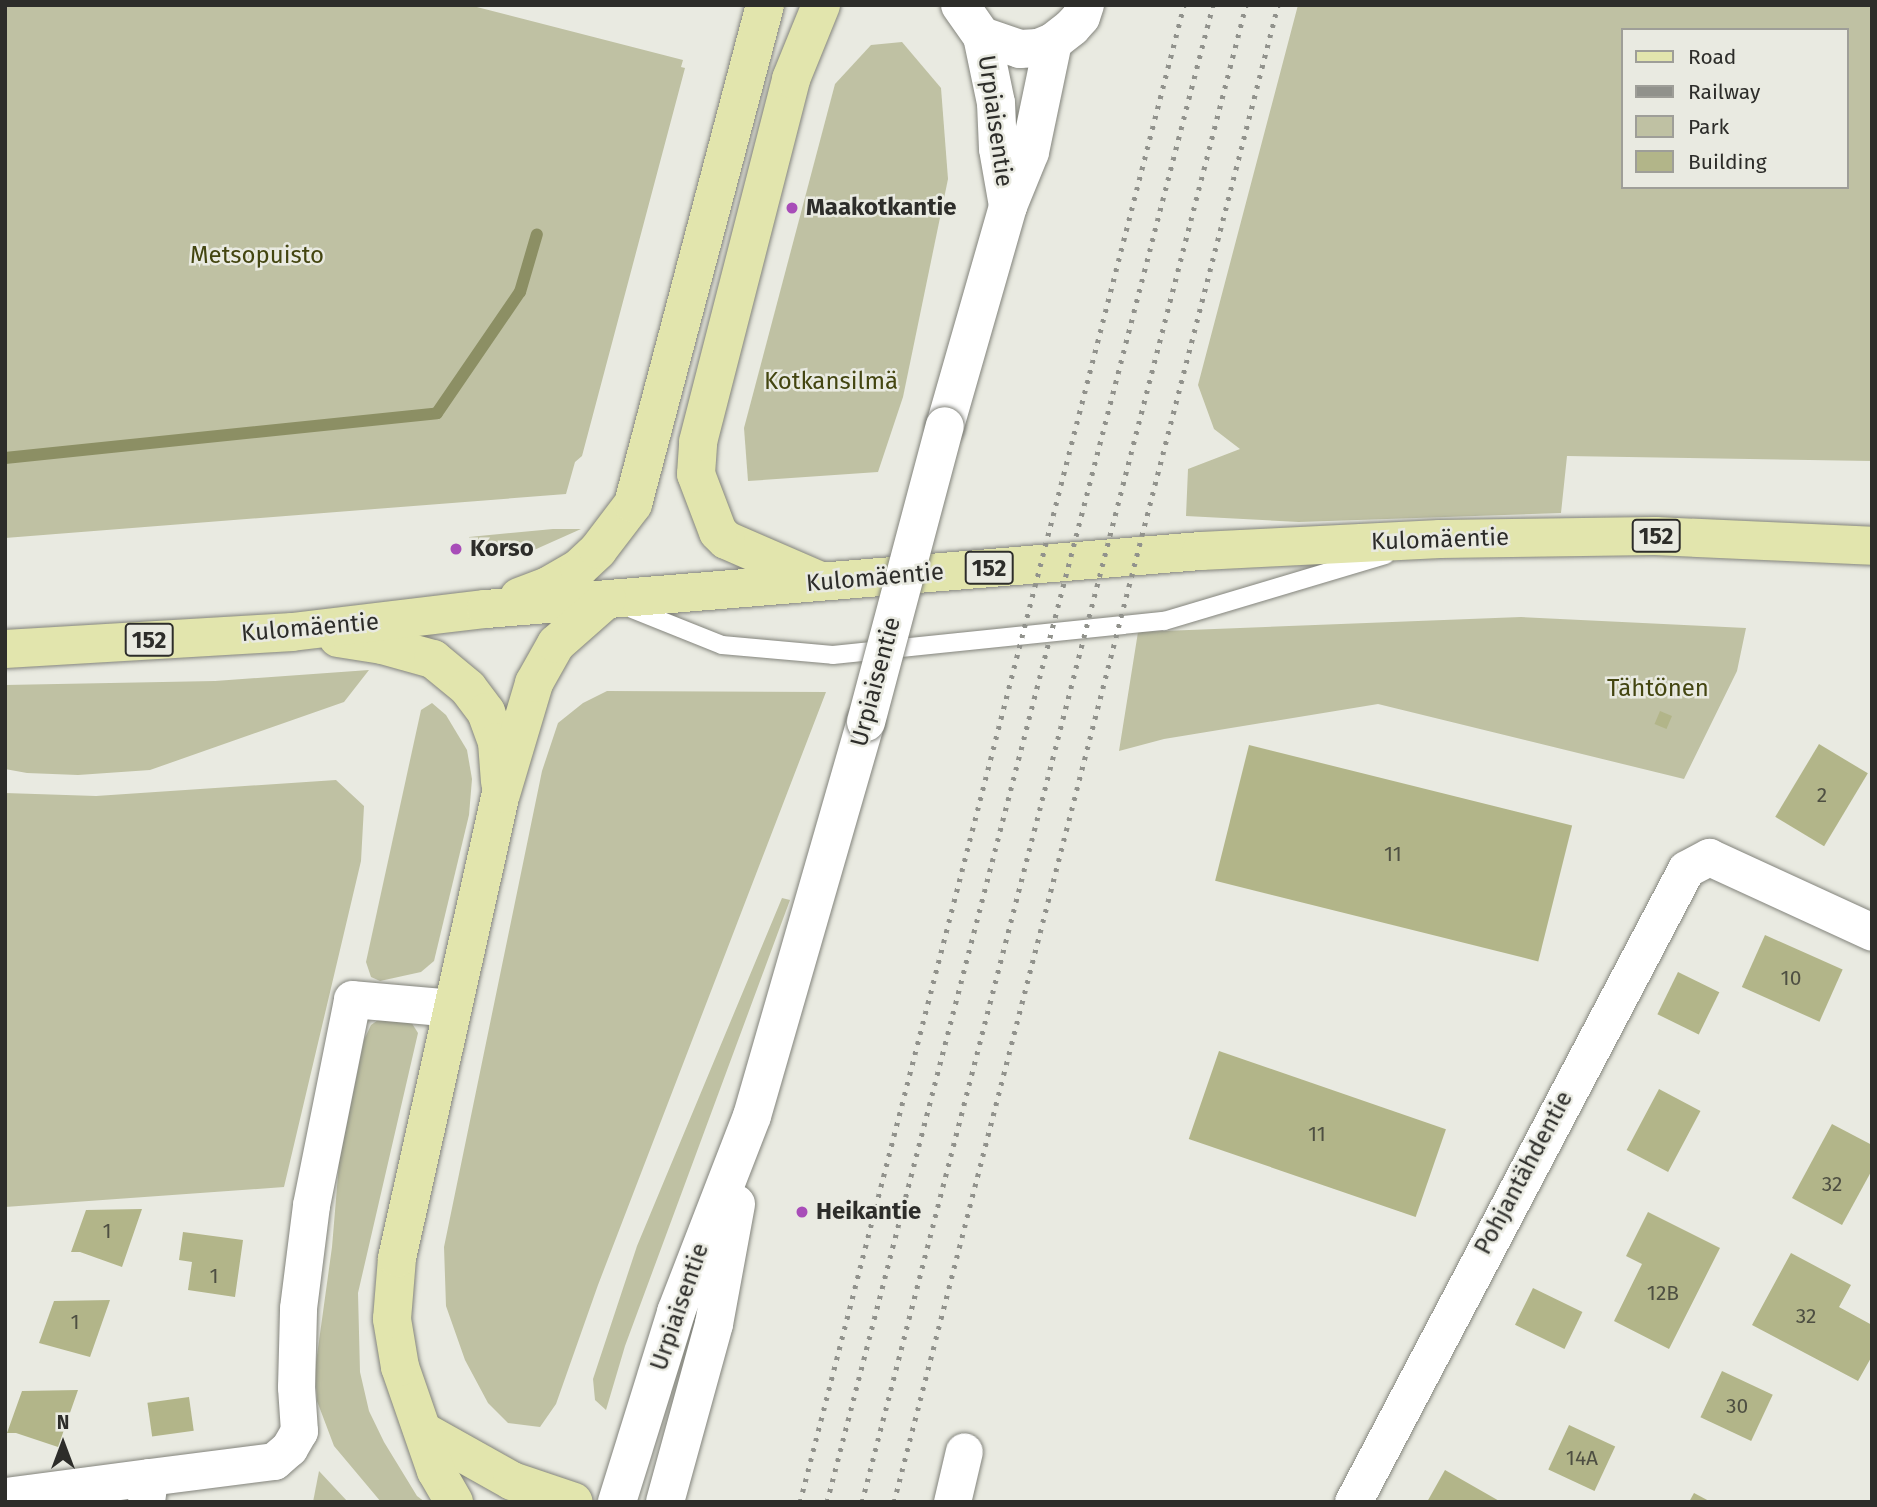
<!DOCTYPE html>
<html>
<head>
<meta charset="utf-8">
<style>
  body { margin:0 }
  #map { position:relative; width:1877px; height:1507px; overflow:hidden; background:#e9eae1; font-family:"Fira Sans",sans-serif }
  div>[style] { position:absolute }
  .green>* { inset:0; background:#bfc1a3 }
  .stream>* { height:12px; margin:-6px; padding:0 6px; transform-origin:6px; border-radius:6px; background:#8c8f64 }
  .building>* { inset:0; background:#b2b589; transform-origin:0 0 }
  .roads { filter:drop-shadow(0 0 2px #83847c) drop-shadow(0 0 2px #83847c) }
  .service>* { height:18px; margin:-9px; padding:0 9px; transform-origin:9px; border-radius:9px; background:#fff }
  .minor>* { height:37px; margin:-18.5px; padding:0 18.5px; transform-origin:18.5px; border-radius:18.5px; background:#fff }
  .secondary>* { height:38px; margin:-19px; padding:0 19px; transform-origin:19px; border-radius:19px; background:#fff }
  .primary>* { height:38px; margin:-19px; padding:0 19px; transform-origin:19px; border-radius:19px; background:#e2e5ad }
  .rail>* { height:5px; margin-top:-2.5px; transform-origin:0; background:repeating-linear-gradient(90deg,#91928c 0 3.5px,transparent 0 10.5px) }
  .bridges { filter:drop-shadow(0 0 2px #83847c) drop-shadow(0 0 2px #83847c) }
  .secondary-bridge>* { height:38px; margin:-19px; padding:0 19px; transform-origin:19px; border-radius:19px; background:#fff }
  .dots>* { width:19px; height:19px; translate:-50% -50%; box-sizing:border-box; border:4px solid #e9eae1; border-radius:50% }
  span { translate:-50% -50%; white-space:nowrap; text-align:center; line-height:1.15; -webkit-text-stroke:5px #e9eae1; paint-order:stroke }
  .number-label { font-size:21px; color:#4e4f42 }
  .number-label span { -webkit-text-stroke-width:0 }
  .shield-label span { padding:2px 5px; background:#e9eae1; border:2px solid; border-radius:5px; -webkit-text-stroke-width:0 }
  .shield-label { font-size:23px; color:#2d2d2a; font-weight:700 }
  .street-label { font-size:24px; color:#2d2d2a }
  .poi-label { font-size:24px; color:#2d2d2a; font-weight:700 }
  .left { translate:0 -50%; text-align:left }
  .park-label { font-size:24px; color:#434510 }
  .frame { position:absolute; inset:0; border:7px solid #2d2d2a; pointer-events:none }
  .legend { position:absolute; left:1621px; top:28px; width:228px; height:161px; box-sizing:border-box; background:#e9eae1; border:2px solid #9e9e98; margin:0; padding:9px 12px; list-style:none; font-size:21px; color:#2d2d2a }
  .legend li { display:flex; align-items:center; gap:14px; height:35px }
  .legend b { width:35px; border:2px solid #9e9e98 }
  .north { position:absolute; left:28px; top:1409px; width:70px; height:70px; -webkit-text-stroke:5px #e9eae1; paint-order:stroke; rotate:0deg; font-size:19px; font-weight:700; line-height:28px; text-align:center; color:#2d2d2a }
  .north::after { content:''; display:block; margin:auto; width:24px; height:32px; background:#2d2d2a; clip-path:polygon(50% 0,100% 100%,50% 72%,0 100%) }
</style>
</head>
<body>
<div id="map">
  <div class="green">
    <div style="clip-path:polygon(5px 5px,469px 5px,683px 60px,681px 67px,685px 68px,582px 456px,575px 462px,566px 494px,5px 538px)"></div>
    <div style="clip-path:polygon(evenodd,1298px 5px,1872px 5px,1872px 461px,1567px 456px,1561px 513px,1299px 522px,1186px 516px,1188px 469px,1240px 449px,1214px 429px,1198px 385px,1298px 5px,1623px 30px,1847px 30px,1847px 187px,1623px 187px,1623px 30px)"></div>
    <div style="clip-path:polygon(902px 42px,941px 88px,948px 179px,903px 397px,878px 472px,748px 481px,744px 428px,835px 84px,871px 45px)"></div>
    <div style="clip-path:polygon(553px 529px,581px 529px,534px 550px,471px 557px,469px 537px)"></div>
    <div style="clip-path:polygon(1521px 617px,1746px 628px,1737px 671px,1684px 779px,1378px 704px,1164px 739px,1119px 751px,1138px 632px)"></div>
    <div style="clip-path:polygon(369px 670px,344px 702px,150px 770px,78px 775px,27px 773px,5px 769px,5px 685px,215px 681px)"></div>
    <div style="clip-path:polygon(607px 691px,826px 692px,598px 1285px,556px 1404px,540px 1427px,508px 1423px,488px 1403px,465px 1360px,446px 1306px,444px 1247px,542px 771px,558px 723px,583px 703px)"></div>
    <div style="clip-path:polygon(432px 703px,446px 715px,467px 750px,472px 779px,469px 815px,434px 961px,421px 972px,380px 981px,371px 977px,366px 962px,421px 710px)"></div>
    <div style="clip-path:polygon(336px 780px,364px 806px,361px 861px,284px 1187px,5px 1207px,5px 793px,96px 796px)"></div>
    <div style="clip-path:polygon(782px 898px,790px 900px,625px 1346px,606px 1410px,595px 1400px,593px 1379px,637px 1246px)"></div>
    <div style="clip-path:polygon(408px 1017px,418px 1033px,358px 1293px,360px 1372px,369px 1411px,384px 1442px,417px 1496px,425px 1502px,381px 1502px,334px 1446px,317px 1401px,315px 1370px,332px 1247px,339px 1163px,364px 1040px,371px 1025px,381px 1018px)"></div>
    <div style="clip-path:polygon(319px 1471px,348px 1502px,313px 1502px)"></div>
  </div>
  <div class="stream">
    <div style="left:5px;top:458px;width:434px;rotate:-5.9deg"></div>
    <div style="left:437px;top:413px;width:147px;rotate:-55.6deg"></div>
    <div style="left:520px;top:292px;width:60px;rotate:-73.7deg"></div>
  </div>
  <div class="building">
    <div style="left:1660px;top:711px;width:13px;height:14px;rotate:23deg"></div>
    <div style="left:1819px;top:744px;width:57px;height:85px;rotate:31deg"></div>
    <div style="left:1249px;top:745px;width:333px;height:140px;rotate:14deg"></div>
    <div style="left:1765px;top:935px;width:85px;height:57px;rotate:24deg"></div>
    <div style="left:1678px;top:972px;width:46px;height:47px;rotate:26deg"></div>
    <div style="left:1219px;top:1051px;width:240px;height:93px;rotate:19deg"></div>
    <div style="left:1659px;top:1089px;width:47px;height:69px;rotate:28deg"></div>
    <div style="clip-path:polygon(1832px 1124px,1872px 1145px,1872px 1170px,1842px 1225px,1792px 1198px)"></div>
    <div style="clip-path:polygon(142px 1209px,122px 1267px,80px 1252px,71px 1252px,86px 1210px)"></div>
    <div style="clip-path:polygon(1648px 1212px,1720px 1248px,1669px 1349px,1614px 1321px,1642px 1264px,1626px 1256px)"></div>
    <div style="clip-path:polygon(183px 1232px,243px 1240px,235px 1297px,188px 1290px,192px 1262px,179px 1260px)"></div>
    <div style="clip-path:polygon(1791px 1253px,1851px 1285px,1839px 1307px,1872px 1325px,1872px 1356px,1858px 1381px,1752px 1325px)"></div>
    <div style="left:1533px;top:1288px;width:55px;height:41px;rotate:26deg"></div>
    <div style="clip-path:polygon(110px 1300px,90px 1357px,39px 1343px,54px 1301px)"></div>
    <div style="left:1722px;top:1371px;width:56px;height:51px;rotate:25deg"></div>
    <div style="clip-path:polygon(78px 1390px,58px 1447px,16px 1433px,7px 1433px,22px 1391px)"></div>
    <div style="left:189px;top:1397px;width:34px;height:42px;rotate:82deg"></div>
    <div style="left:1569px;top:1425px;width:51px;height:49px;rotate:25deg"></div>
    <div style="clip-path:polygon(1445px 1470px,1501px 1502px,1427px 1502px)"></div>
    <div style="clip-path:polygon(1694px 1493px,1711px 1502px,1689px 1502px)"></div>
  </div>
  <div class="roads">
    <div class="service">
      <div style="left:627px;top:607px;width:102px;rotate:21.8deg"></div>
      <div style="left:722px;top:645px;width:111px;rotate:5.1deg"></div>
      <div style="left:833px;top:655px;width:333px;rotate:-5.9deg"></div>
      <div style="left:1164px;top:621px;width:231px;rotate:-16.6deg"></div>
    </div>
    <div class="minor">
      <div style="left:5px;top:1496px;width:145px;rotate:-7.5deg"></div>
      <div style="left:146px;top:1502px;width:25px;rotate:-83deg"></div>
      <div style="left:149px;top:1477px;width:126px;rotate:-7.3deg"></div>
      <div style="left:274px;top:1461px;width:20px;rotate:-41deg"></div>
      <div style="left:289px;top:1448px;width:20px;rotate:-60deg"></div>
      <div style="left:299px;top:1431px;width:44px;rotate:-93.9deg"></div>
      <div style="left:296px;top:1387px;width:79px;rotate:-88.5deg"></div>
      <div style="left:298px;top:1308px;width:104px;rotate:-82.8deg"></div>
      <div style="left:311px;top:1205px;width:210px;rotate:-78.7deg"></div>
      <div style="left:352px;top:999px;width:100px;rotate:5.1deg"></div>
      <div style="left:952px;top:1502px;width:52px;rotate:-76.8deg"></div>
      <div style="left:1353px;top:1502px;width:715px;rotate:-62.25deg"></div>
      <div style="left:1686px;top:869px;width:26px;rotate:-28deg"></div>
      <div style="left:1709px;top:857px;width:179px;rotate:24.7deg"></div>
    </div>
    <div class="secondary">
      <div style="left:960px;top:5px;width:38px;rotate:55deg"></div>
      <div style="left:982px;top:36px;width:40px;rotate:18.9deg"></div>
      <div style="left:1020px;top:49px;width:18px;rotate:-3deg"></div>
      <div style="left:1038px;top:48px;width:16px;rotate:-22deg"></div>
      <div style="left:1053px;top:42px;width:24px;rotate:-38deg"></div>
      <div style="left:1072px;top:27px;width:13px;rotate:-48deg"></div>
      <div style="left:1081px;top:17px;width:13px;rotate:-72deg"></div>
      <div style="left:982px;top:36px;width:68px;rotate:78.2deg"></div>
      <div style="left:996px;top:103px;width:46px;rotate:87.5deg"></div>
      <div style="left:998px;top:149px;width:58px;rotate:80deg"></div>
      <div style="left:945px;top:426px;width:229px;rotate:-74deg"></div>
      <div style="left:1008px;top:206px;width:58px;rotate:-67.8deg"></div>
      <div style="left:1030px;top:152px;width:112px;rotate:-78.2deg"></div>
      <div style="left:617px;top:1502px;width:199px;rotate:-72.7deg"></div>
      <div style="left:676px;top:1312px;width:210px;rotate:-68.8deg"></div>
      <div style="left:752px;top:1116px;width:410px;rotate:-73.9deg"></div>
      <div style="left:665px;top:1502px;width:185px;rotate:-74.6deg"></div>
      <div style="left:714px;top:1324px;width:122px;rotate:-79.6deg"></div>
    </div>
    <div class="primary">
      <div style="left:818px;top:580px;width:100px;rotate:-156.5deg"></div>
      <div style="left:726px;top:540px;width:11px;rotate:-135deg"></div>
      <div style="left:718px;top:532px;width:62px;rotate:-110.8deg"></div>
      <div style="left:696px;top:474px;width:32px;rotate:-86deg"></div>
      <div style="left:698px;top:442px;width:375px;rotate:-75.6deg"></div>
      <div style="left:791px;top:79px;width:80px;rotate:-67.9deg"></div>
      <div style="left:519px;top:597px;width:31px;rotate:-21deg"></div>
      <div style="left:548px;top:586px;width:36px;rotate:-30deg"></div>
      <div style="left:579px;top:568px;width:26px;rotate:-43deg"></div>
      <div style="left:598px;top:550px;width:58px;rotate:-52.7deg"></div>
      <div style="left:633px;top:504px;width:516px;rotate:-75.18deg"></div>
      <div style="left:338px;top:638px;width:45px;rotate:9deg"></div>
      <div style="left:382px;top:645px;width:53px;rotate:15.4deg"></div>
      <div style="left:433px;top:659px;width:45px;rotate:39.6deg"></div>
      <div style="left:468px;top:688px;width:30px;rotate:53deg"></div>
      <div style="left:486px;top:712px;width:32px;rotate:70deg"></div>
      <div style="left:497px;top:742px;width:40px;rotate:85.7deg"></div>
      <div style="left:5px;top:649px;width:288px;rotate:-3.4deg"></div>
      <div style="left:292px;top:632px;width:195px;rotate:-6.8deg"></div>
      <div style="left:486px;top:609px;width:717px;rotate:-4.64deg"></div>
      <div style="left:1201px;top:551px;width:239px;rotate:-2.9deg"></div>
      <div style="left:1440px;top:539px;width:215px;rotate:-0.8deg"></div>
      <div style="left:1655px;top:536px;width:217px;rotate:2.6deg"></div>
      <div style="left:423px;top:1431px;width:102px;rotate:29.3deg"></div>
      <div style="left:512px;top:1481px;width:65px;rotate:18.7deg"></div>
      <div style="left:454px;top:1502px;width:36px;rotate:-120deg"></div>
      <div style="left:436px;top:1471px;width:110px;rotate:-109.1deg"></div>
      <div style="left:400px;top:1367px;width:49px;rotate:-99.5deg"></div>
      <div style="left:392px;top:1319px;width:61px;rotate:-85.3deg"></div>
      <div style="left:397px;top:1258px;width:476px;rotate:-77.4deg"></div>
      <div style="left:501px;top:794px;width:116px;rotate:-73.4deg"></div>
      <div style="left:534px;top:683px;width:45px;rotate:-60.6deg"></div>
      <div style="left:556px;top:644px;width:68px;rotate:-41.4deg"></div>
    </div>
  </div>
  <div class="rail">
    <div style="left:800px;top:1502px;width:1545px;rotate:-75.61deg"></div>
    <div style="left:827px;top:1502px;width:1546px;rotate:-75.54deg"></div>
    <div style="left:862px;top:1502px;width:1545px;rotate:-75.61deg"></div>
    <div style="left:894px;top:1502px;width:1545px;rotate:-75.61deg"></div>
  </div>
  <div class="bridges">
    <div class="secondary-bridge">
      <div style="left:866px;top:722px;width:306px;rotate:-75.1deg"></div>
    </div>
  </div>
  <div class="dots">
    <div style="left:792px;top:208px;background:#a84db8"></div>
    <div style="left:456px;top:549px;background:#a84db8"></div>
    <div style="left:802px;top:1212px;background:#a84db8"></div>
  </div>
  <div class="number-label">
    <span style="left:1822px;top:795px">2</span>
    <span style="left:1393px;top:854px">11</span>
    <span style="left:1791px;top:978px">10</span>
    <span style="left:1317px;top:1134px">11</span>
    <span style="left:1832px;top:1184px">32</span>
    <span style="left:107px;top:1231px">1</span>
    <span style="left:214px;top:1276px">1</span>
    <span style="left:1663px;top:1293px">12B</span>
    <span style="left:1806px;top:1316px">32</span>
    <span style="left:75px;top:1322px">1</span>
    <span style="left:1737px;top:1406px">30</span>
    <span style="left:1582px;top:1458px">14A</span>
  </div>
  <div class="shield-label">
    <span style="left:1656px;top:536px">152</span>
    <span style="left:989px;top:568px">152</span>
    <span style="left:149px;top:640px">152</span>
  </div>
  <div class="street-label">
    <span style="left:995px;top:121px;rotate:82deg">Urpiaisentie</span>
    <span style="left:1440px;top:540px;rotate:-2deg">Kulomäentie</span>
    <span style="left:875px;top:578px;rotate:-5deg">Kulomäentie</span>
    <span style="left:310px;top:628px;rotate:-5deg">Kulomäentie</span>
    <span style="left:876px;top:682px;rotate:-75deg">Urpiaisentie</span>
    <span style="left:1524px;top:1173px;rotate:-62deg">Pohjantähdentie</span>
    <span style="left:680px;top:1307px;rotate:-71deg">Urpiaisentie</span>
  </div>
  <div class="poi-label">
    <span class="left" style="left:806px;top:208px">Maakotkantie</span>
    <span class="left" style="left:470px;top:549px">Korso</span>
    <span class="left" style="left:816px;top:1212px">Heikantie</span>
  </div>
  <div class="park-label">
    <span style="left:257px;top:256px">Metsopuisto</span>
    <span style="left:831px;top:382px">Kotkansilmä</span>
    <span style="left:1658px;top:689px">Tähtönen</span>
  </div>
  <div class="frame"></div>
  <ul class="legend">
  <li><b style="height:9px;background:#e2e5ad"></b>Road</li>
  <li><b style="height:9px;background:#91928c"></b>Railway</li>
  <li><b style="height:19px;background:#bfc1a3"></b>Park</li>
  <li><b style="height:19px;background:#b2b589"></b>Building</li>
  </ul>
  <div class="north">N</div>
</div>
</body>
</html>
